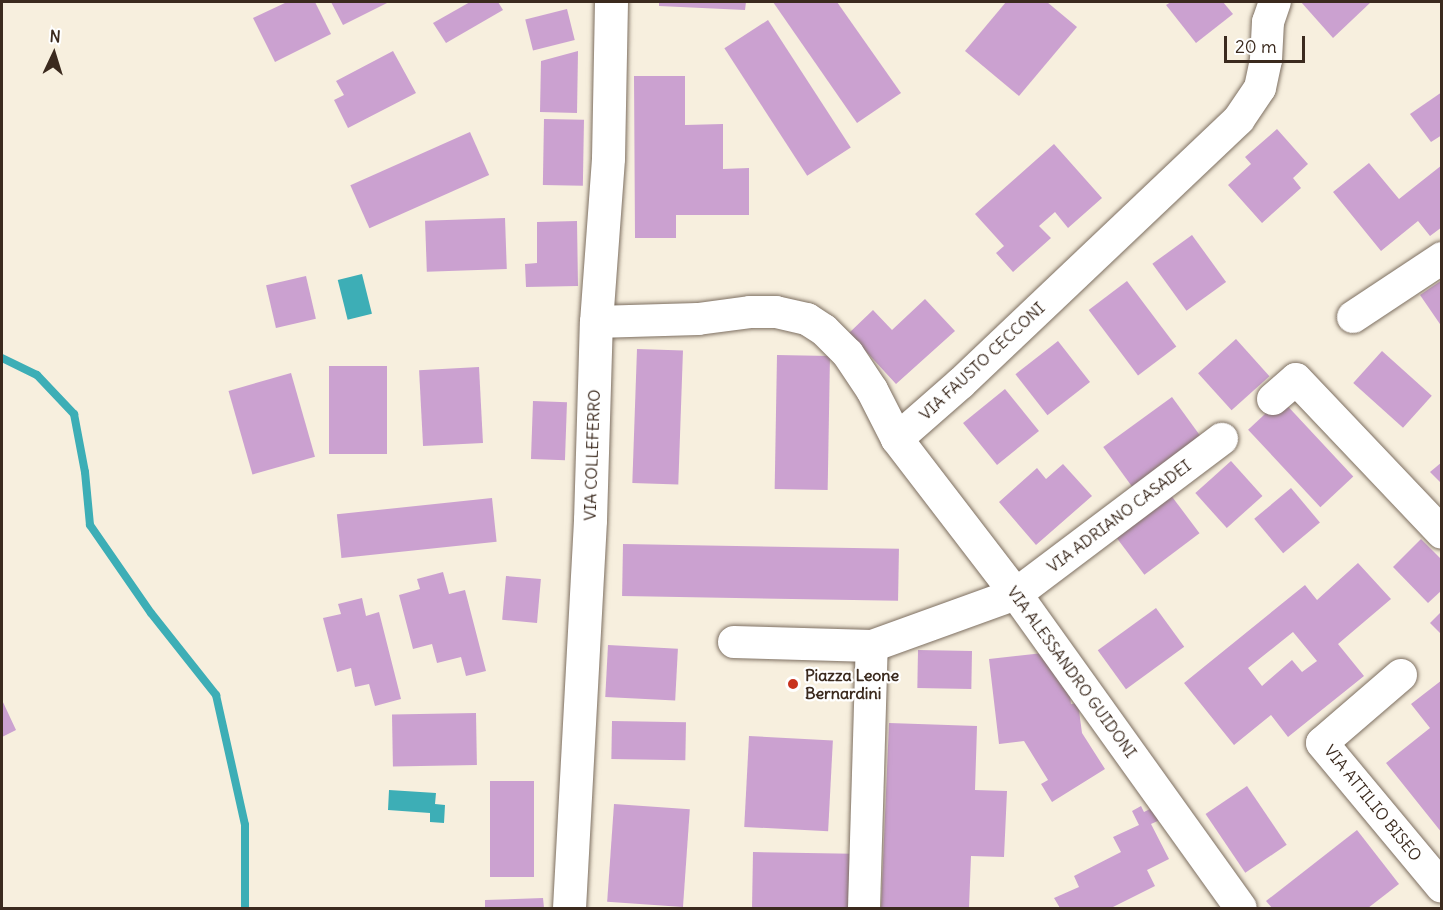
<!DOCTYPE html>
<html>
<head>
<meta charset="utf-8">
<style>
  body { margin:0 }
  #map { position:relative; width:1443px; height:910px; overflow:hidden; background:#f7efde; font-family:Delius,sans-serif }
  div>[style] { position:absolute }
  .water>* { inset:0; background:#3daeb6; transform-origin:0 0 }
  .stream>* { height:8px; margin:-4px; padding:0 4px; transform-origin:4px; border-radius:4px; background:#3daeb6 }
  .building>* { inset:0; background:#cba1d0; transform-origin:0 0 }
  .roads { filter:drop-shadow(0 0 2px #7d6f61) drop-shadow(0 0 2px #7d6f61) }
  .minor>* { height:32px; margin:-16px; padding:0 16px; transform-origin:16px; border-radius:16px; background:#fff }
  .tertiary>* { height:33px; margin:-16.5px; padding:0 16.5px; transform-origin:16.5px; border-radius:16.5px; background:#fff }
  .dots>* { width:16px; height:16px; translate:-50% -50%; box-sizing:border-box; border:3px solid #fff; border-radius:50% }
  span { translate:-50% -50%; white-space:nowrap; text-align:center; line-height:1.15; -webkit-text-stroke:4.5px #fff; paint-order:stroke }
  .street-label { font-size:16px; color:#3b2a1e }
  .poi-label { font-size:16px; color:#3b2a1e; font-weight:700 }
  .left { translate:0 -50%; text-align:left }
  .frame { position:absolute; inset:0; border:3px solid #3b2a1e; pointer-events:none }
  .north { position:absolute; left:24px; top:24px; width:60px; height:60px; -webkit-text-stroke:4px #fff; paint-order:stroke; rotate:4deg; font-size:16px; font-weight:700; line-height:24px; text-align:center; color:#3b2a1e }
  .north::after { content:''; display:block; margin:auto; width:21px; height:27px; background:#3b2a1e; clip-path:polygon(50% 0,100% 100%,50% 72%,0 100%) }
  .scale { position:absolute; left:1224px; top:36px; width:81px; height:27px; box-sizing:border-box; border:3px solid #3b2a1e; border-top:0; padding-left:8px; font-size:18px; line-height:21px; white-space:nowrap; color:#3b2a1e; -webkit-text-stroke:4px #fff; paint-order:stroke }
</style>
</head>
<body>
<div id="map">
  <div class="water">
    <div style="left:362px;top:274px;width:41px;height:25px;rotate:76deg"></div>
    <div style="clip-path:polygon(389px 790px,436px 793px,435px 804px,445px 805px,444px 823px,430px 822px,430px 813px,388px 810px)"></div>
  </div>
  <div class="stream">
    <div style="left:2px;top:358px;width:39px;rotate:26deg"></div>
    <div style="left:37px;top:375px;width:54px;rotate:46.5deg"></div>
    <div style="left:74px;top:414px;width:59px;rotate:79.3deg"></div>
    <div style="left:85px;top:472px;width:53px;rotate:84.6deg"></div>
    <div style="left:90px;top:525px;width:107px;rotate:55.3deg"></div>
    <div style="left:151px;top:613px;width:105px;rotate:51.6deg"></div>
    <div style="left:216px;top:695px;width:133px;rotate:77.4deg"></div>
    <div style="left:245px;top:825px;width:83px;rotate:90deg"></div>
  </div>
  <div class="building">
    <div style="clip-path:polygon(287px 2px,315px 2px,331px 34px,275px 62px,253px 18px)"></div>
    <div style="clip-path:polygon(331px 2px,389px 2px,343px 25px)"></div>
    <div style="clip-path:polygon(470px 2px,498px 2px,503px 10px,446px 43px,433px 23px)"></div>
    <div style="clip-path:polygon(659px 2px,746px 2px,745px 10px,659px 6px)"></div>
    <div style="clip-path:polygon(773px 2px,837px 2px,901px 93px,857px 123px)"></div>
    <div style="clip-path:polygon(1006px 2px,1047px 2px,1077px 27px,1019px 96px,965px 51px)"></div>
    <div style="clip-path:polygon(1171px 2px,1223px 2px,1233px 14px,1196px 43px,1166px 5px)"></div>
    <div style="clip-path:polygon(1301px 2px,1371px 2px,1333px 38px)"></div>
    <div style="left:567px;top:9px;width:32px;height:43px;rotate:76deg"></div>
    <div style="left:768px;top:20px;width:152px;height:52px;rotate:57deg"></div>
    <div style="clip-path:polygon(393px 51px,416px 93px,348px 128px,334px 100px,344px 95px,336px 81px)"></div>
    <div style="clip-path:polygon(578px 51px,577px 113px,540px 112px,541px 61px)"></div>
    <div style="clip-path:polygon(634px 76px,685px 76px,685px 125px,723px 124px,723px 169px,749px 168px,749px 215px,676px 215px,676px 238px,635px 238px)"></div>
    <div style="clip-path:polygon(1442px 92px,1442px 135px,1431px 142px,1410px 114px)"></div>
    <div style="left:544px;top:119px;width:40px;height:66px;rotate:1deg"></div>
    <div style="clip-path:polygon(1277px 129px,1308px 164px,1293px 178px,1301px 188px,1262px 223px,1228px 185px,1251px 164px,1245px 157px)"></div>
    <div style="left:470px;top:132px;width:47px;height:131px;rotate:66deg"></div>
    <div style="clip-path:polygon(1054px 144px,1102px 198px,1068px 228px,1055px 212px,1039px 226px,1051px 238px,1013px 272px,996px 253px,1004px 246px,975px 214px)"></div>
    <div style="clip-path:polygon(1369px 163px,1399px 199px,1442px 165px,1442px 227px,1430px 236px,1418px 221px,1381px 251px,1333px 192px)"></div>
    <div style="left:505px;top:218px;width:51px;height:80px;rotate:88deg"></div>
    <div style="clip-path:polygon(577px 221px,578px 286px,526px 287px,525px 264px,537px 263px,537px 222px)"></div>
    <div style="left:1192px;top:235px;width:58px;height:49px;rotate:54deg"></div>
    <div style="left:306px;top:276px;width:44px;height:41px;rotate:77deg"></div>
    <div style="clip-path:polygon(1442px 280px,1442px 327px,1420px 295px)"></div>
    <div style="left:1127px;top:281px;width:82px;height:48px;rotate:53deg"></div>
    <div style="clip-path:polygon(925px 299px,955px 331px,896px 384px,849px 333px,873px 310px,892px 330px)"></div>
    <div style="left:1236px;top:339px;width:50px;height:51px;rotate:48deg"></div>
    <div style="left:1058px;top:341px;width:52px;height:54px;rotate:52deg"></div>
    <div style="left:637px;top:349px;width:46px;height:134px;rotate:2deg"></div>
    <div style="left:1382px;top:351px;width:67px;height:43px;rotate:42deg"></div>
    <div style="left:777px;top:355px;width:53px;height:134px;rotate:1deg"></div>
    <div style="left:329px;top:366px;width:58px;height:88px"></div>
    <div style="left:479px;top:367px;width:76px;height:60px;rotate:87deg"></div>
    <div style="left:291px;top:373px;width:87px;height:65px;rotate:74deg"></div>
    <div style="left:1005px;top:389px;width:54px;height:54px;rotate:51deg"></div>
    <div style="left:1172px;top:397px;width:51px;height:85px;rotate:54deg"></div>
    <div style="left:1281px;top:399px;width:106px;height:45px;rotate:47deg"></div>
    <div style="left:533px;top:401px;width:34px;height:58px;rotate:2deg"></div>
    <div style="left:1231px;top:461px;width:47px;height:48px;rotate:48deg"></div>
    <div style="clip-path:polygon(1442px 462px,1442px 484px,1430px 472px)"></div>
    <div style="clip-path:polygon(1063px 464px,1092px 496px,1036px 545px,999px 502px,1037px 468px,1046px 479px)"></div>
    <div style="left:1291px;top:488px;width:45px;height:48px;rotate:50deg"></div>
    <div style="left:1170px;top:494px;width:49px;height:69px;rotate:53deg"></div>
    <div style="left:492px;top:498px;width:44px;height:156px;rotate:84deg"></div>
    <div style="clip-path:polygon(1421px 539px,1442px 560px,1442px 590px,1428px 603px,1393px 567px)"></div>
    <div style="left:623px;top:544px;width:276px;height:52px;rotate:1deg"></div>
    <div style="clip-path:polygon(evenodd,1358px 563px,1391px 599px,1338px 644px,1364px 676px,1288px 737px,1271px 715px,1234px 745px,1184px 683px,1305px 585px,1317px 600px,1358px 563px,1293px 632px,1317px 661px,1302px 672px,1292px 660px,1262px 686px,1248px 668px,1293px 632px)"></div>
    <div style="clip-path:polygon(443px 572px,449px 594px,465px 590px,486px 671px,466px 676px,461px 657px,437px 663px,432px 644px,413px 649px,399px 595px,420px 589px,417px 579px)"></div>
    <div style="left:506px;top:576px;width:35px;height:44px;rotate:5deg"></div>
    <div style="clip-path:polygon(362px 598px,366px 616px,379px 612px,401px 699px,375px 706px,369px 684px,355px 687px,351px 668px,337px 672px,323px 618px,341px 614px,338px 604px)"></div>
    <div style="left:1156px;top:608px;width:48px;height:72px;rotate:54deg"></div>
    <div style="clip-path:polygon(1442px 611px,1442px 635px,1430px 623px)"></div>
    <div style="left:608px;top:645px;width:70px;height:52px;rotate:3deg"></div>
    <div style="left:918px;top:650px;width:54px;height:38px;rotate:1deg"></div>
    <div style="clip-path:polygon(1052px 652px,1060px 665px,1062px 687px,1069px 687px,1071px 704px,1078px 703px,1082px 733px,1105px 769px,1052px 802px,1041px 784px,1048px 780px,1024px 741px,999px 744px,989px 659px)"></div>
    <div style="clip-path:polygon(1442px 680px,1442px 833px,1386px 763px,1430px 728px,1411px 704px)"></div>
    <div style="clip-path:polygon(2px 700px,16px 730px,2px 737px)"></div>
    <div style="left:476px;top:713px;width:52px;height:84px;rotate:89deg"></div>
    <div style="left:612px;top:721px;width:74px;height:38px;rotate:1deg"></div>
    <div style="clip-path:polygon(889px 723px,977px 726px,975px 790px,1007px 791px,1004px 857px,971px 856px,969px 908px,881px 908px)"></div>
    <div style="left:749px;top:736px;width:84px;height:91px;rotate:3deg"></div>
    <div style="left:490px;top:781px;width:44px;height:96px"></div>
    <div style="left:1247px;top:786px;width:71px;height:50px;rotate:56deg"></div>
    <div style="left:614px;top:804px;width:76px;height:98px;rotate:4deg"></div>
    <div style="clip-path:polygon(1141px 806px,1144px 812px,1156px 806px,1162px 819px,1151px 824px,1169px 859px,1147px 870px,1155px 886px,1111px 908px,1060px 908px,1054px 898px,1079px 887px,1074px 876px,1121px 852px,1113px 837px,1139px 825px,1132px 811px)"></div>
    <div style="clip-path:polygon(1357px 830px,1399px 884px,1368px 908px,1272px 908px,1266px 901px)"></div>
    <div style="left:753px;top:852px;width:99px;height:56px;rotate:1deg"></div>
    <div style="clip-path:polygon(543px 898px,544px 908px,485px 908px,485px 900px)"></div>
  </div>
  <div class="roads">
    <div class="minor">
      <div style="left:1353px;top:317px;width:107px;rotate:-33.5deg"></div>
      <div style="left:596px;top:322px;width:102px;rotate:-1.7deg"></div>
      <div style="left:698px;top:319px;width:52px;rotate:-7.7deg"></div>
      <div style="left:750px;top:312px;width:26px"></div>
      <div style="left:776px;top:312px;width:32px;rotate:13deg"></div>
      <div style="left:807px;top:319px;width:20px;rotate:33deg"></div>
      <div style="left:824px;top:330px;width:34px;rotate:45deg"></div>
      <div style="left:848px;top:354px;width:43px;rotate:56.3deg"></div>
      <div style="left:872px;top:390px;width:55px;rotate:63deg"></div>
      <div style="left:897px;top:439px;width:85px;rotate:-41.2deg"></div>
      <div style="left:961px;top:383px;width:383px;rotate:-43.5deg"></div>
      <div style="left:1239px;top:119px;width:37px;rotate:-56deg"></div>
      <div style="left:1260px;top:88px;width:29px;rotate:-78deg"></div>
      <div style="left:1266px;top:60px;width:38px;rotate:-87deg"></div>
      <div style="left:1268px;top:22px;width:21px;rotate:-71deg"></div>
      <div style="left:1273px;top:399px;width:30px;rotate:-41deg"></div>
      <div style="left:1296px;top:379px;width:212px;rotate:46.5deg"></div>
      <div style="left:897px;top:439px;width:195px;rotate:52.5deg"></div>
      <div style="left:1016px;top:594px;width:386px;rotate:54.4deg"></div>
      <div style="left:734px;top:642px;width:138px;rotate:1.7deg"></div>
      <div style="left:872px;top:646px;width:153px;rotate:-19.9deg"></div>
      <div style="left:1016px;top:594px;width:258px;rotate:-37deg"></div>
      <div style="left:1401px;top:675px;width:104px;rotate:139.3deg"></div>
      <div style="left:1322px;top:743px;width:187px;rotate:50.2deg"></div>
      <div style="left:864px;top:908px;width:262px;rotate:-88.3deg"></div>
    </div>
    <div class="tertiary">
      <div style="left:569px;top:908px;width:389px;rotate:-86.9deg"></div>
      <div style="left:590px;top:520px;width:198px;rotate:-88.3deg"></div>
      <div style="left:596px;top:322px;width:164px;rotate:-85.8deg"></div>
      <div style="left:608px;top:158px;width:156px;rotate:-88.9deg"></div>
    </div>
  </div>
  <div class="dots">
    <div style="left:793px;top:684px;background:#c8321e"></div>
  </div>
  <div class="street-label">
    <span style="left:982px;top:361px;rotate:-43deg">VIA FAUSTO CECCONI</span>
    <span style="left:592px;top:455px;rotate:-88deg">VIA COLLEFERRO</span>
    <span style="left:1119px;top:516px;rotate:-37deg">VIA ADRIANO CASADEI</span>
    <span style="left:1072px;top:672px;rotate:54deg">VIA ALESSANDRO GUIDONI</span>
    <span style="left:1373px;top:803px;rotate:51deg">VIA ATTILIO BISEO</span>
  </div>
  <div class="poi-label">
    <span class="left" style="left:805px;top:684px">Piazza Leone<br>Bernardini</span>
  </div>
  <div class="frame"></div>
  <div class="north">N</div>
  <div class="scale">20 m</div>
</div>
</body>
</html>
